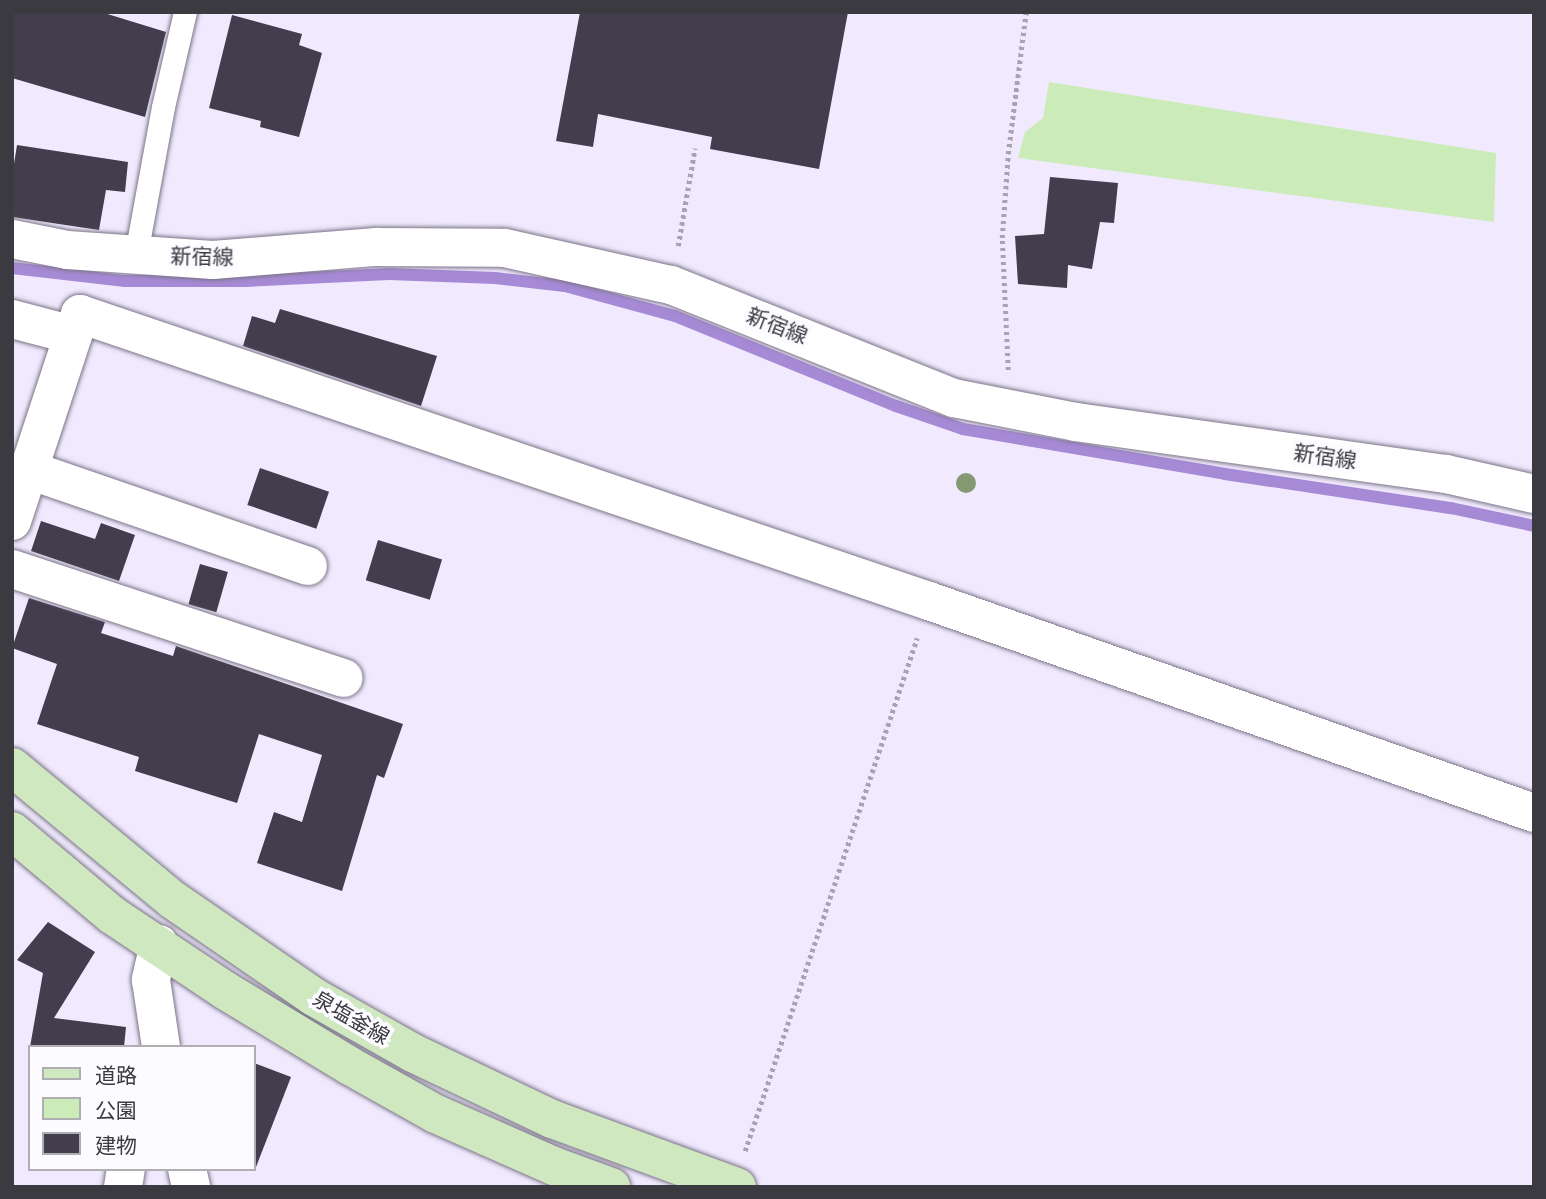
<!DOCTYPE html>
<html>
<head>
<meta charset="utf-8">
<style>
  body { margin:0 }
  #map { position:relative; width:1546px; height:1199px; overflow:hidden; background:#f1eafe; font-family:"Roboto Condensed","Noto Sans JP",sans-serif }
  div>[style] { position:absolute }
  .green>* { inset:0; background:#cbecb8 }
  .stream>* { height:12px; margin:-6px; padding:0 6px; transform-origin:6px; border-radius:6px; background:#a78ad6 }
  .building>* { inset:0; background:#433d4d; transform-origin:0 0 }
  .path>* { height:4.5px; margin-top:-2.25px; transform-origin:0; background:repeating-linear-gradient(90deg,#a8a3b1 0 3.5px,transparent 0 7px) }
  .roads { filter:drop-shadow(0 0 2px #7a7486) drop-shadow(0 0 2px #7a7486) }
  .service>* { height:23px; margin:-11.5px; padding:0 11.5px; transform-origin:11.5px; border-radius:11.5px; background:#fff }
  .minor>* { height:38px; margin:-19px; padding:0 19px; transform-origin:19px; border-radius:19px; background:#fff }
  .primary>* { height:38px; margin:-19px; padding:0 19px; transform-origin:19px; border-radius:19px; background:#d0e8c0 }
  .trees>* { width:20px; height:20px; margin:-10px; border-radius:50%; background:#849872 }
  span { translate:-50% -50%; white-space:nowrap; text-align:center; line-height:1.15; -webkit-text-stroke:7px #fcfbff; paint-order:stroke }
  .street-label { font-size:21px; color:#3c3a41 }
  .frame { position:absolute; inset:0; border:14px solid #3c3a41; pointer-events:none }
  .legend { position:absolute; left:28px; top:1045px; width:228px; height:126px; box-sizing:border-box; background:#fcfbff; border:2px solid #afaeb3; margin:0; padding:9px 12px; list-style:none; font-size:21px; color:#3c3a41 }
  .legend li { display:flex; align-items:center; gap:14px; height:35px }
  .legend b { width:35px; border:2px solid #afaeb3 }
</style>
</head>
<body>
<div id="map">
  <div class="green">
    <div style="clip-path:polygon(1049px 82px,1496px 153px,1494px 222px,1018px 158px,1025px 132px,1043px 118px)"></div>
  </div>
  <div class="stream">
    <div style="left:12px;top:268px;width:114px;rotate:6.6deg"></div>
    <div style="left:125px;top:281px;width:120px"></div>
    <div style="left:245px;top:281px;width:144px;rotate:-2.8deg"></div>
    <div style="left:389px;top:274px;width:106px;rotate:2.2deg"></div>
    <div style="left:495px;top:278px;width:70px;rotate:6.5deg"></div>
    <div style="left:565px;top:286px;width:114px;rotate:15.3deg"></div>
    <div style="left:675px;top:316px;width:239px;rotate:22.2deg"></div>
    <div style="left:896px;top:406px;width:71px;rotate:18.9deg"></div>
    <div style="left:963px;top:429px;width:266px;rotate:9.7deg"></div>
    <div style="left:1225px;top:474px;width:229px;rotate:8.6deg"></div>
    <div style="left:1451px;top:508px;width:85px;rotate:12.2deg"></div>
  </div>
  <div class="building">
    <div style="clip-path:polygon(12px 12px,101px 12px,166px 32px,145px 117px,12px 78px)"></div>
    <div style="clip-path:polygon(580px 12px,848px 12px,819px 169px,710px 149px,712px 137px,598px 114px,593px 147px,556px 141px)"></div>
    <div style="clip-path:polygon(232px 15px,302px 34px,299px 45px,322px 53px,299px 137px,260px 127px,261px 121px,209px 108px)"></div>
    <div style="clip-path:polygon(17px 145px,128px 162px,125px 192px,106px 190px,99px 230px,12px 217px,12px 176px)"></div>
    <div style="clip-path:polygon(1050px 177px,1118px 183px,1114px 223px,1100px 222px,1092px 269px,1068px 265px,1067px 288px,1018px 284px,1015px 236px,1044px 234px)"></div>
    <div style="clip-path:polygon(280px 309px,437px 356px,421px 406px,243px 346px,252px 316px,275px 323px)"></div>
    <div style="left:260px;top:468px;width:73px;height:39px;rotate:19deg"></div>
    <div style="clip-path:polygon(41px 521px,95px 539px,101px 523px,135px 535px,119px 581px,31px 551px)"></div>
    <div style="left:378px;top:540px;width:67px;height:42px;rotate:17deg"></div>
    <div style="left:200px;top:564px;width:29px;height:42px;rotate:16deg"></div>
    <div style="clip-path:polygon(29px 598px,105px 622px,101px 633px,173px 656px,176px 646px,403px 724px,384px 778px,377px 775px,342px 891px,257px 863px,274px 812px,302px 822px,322px 755px,259px 734px,237px 803px,135px 771px,139px 757px,37px 724px,57px 664px,12px 648px)"></div>
    <div style="clip-path:polygon(48px 922px,95px 952px,54px 1018px,126px 1027px,124px 1047px,30px 1047px,43px 973px,17px 960px)"></div>
    <div style="clip-path:polygon(254px 1063px,291px 1077px,256px 1167px,254px 1167px)"></div>
  </div>
  <div class="path">
    <div style="left:678px;top:246px;width:99px;rotate:-80.2deg"></div>
    <div style="left:1008px;top:370px;width:132px;rotate:-92.6deg"></div>
    <div style="left:1002px;top:238px;width:84px;rotate:-85.9deg"></div>
    <div style="left:1008px;top:154px;width:143px;rotate:-82.8deg"></div>
    <div style="left:745px;top:1151px;width:541px;rotate:-71.46deg"></div>
  </div>
  <div class="roads">
    <div class="service">
      <div style="left:136px;top:254px;width:149px;rotate:-79.6deg"></div>
      <div style="left:163px;top:107px;width:98px;rotate:-77deg"></div>
    </div>
    <div class="minor">
      <div style="left:12px;top:239px;width:56px;rotate:11.3deg"></div>
      <div style="left:67px;top:250px;width:146px;rotate:3.9deg"></div>
      <div style="left:213px;top:260px;width:164px;rotate:-4.6deg"></div>
      <div style="left:376px;top:247px;width:129px;rotate:0.4deg"></div>
      <div style="left:505px;top:248px;width:170px;rotate:12.6deg"></div>
      <div style="left:671px;top:285px;width:305px;rotate:21.8deg"></div>
      <div style="left:954px;top:398px;width:124px;rotate:11.1deg"></div>
      <div style="left:1076px;top:422px;width:374px;rotate:8deg"></div>
      <div style="left:1446px;top:474px;width:90px;rotate:12.8deg"></div>
      <div style="left:12px;top:319px;width:63px;rotate:14.7deg"></div>
      <div style="left:29px;top:470px;width:295px;rotate:19deg"></div>
      <div style="left:12px;top:521px;width:218px;rotate:-71.8deg"></div>
      <div style="left:80px;top:314px;width:896px;rotate:18.68deg"></div>
      <div style="left:929px;top:601px;width:641px;rotate:19.31deg"></div>
      <div style="left:12px;top:569px;width:349px;rotate:18.2deg"></div>
      <div style="left:159px;top:944px;width:37px;rotate:103deg"></div>
      <div style="left:151px;top:980px;width:68px;rotate:81.5deg"></div>
      <div style="left:187px;top:1169px;width:18px;rotate:77deg"></div>
      <div style="left:123px;top:1187px;width:18px;rotate:-81deg"></div>
    </div>
    <div class="primary">
      <div style="left:12px;top:767px;width:209px;rotate:39.6deg"></div>
      <div style="left:173px;top:900px;width:171px;rotate:34.5deg"></div>
      <div style="left:314px;top:997px;width:114px;rotate:29.5deg"></div>
      <div style="left:413px;top:1053px;width:154px;rotate:25.4deg"></div>
      <div style="left:552px;top:1119px;width:197px;rotate:20.2deg"></div>
      <div style="left:12px;top:831px;width:131px;rotate:40deg"></div>
      <div style="left:112px;top:915px;width:137px;rotate:33.7deg"></div>
      <div style="left:226px;top:991px;width:145px;rotate:31.2deg"></div>
      <div style="left:350px;top:1066px;width:98px;rotate:29.2deg"></div>
      <div style="left:436px;top:1114px;width:129px;rotate:23.8deg"></div>
      <div style="left:554px;top:1166px;width:61px;rotate:20.2deg"></div>
    </div>
  </div>
  <div class="trees">
    <div style="left:966px;top:483px"></div>
  </div>
  <div class="street-label">
    <span style="left:202px;top:257px;rotate:1deg">新宿線</span>
    <span style="left:777px;top:326px;rotate:21deg">新宿線</span>
    <span style="left:1325px;top:457px;rotate:8deg">新宿線</span>
    <span style="left:351px;top:1018px;rotate:30deg">泉塩釜線</span>
  </div>
  <div class="frame"></div>
  <ul class="legend">
  <li><b style="height:9px;background:#d0e8c0"></b>道路</li>
  <li><b style="height:19px;background:#cbecb8"></b>公園</li>
  <li><b style="height:19px;background:#433d4d"></b>建物</li>
  </ul>
</div>
</body>
</html>
